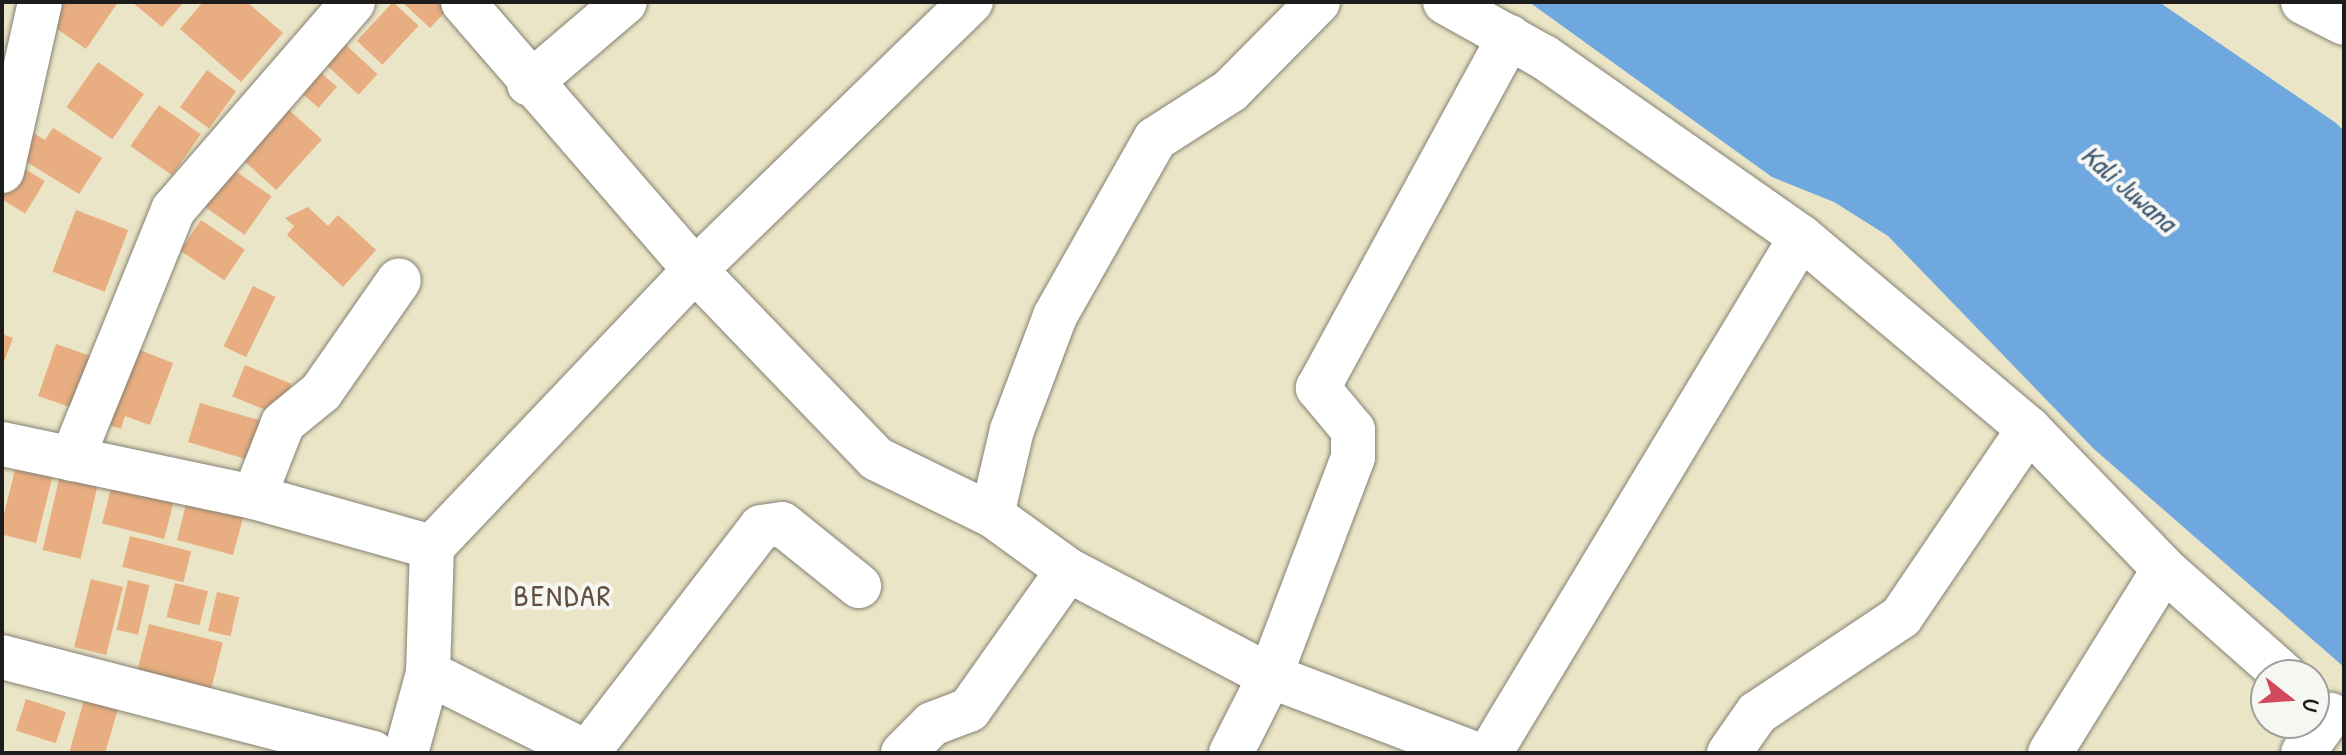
<!DOCTYPE html>
<html>
<head>
<meta charset="utf-8">
<style>
  body { margin:0 }
  #map { position:relative; width:2346px; height:755px; overflow:hidden; background:#ebe5c7; font-family:"Patrick Hand",sans-serif }
  div>[style] { position:absolute }
  .water>* { inset:0; background:#6fa8df }
  .building>* { inset:0; background:#e8ad80; transform-origin:0 0 }
  .roads { filter:drop-shadow(0 0 2px #848072) drop-shadow(0 0 2px #848072) }
  .minor>* { height:44px; margin:-22px; padding:0 22px; transform-origin:22px; border-radius:22px; background:#fff }
  span { translate:-50% -50%; white-space:nowrap; text-align:center; line-height:1.15; -webkit-text-stroke:8px #f6f6f2; paint-order:stroke }
  .water-label { font-size:28px; color:#415b74; font-style:italic }
  .quarter-label { font-size:30px; color:#634f3f; letter-spacing:2px }
  .frame { position:absolute; inset:0; border:4px solid #1c1c1c; pointer-events:none }
  .north { position:absolute; left:2250px; top:659px; width:80px; height:80px; box-sizing:border-box; background:#f6f6f2; border:2px solid #9f9f9c; border-radius:50%; rotate:107deg; font-size:22px; font-weight:700; line-height:32px; text-align:center; color:#1c1c1c }
  .north::after { content:''; display:block; margin:auto; width:28px; height:36px; background:#d1495b; clip-path:polygon(50% 0,100% 100%,50% 72%,0 100%) }
</style>
</head>
<body>
<div id="map">
  <div class="water">
    <div style="clip-path:polygon(1529px 2px,2159px 2px,2336px 123px,2344px 131px,2344px 667px,2094px 449px,1888px 236px,1834px 202px,1772px 177px)"></div>
  </div>
  <div class="building">
    <div style="clip-path:polygon(64px 2px,118px 2px,86px 49px,50px 24px)"></div>
    <div style="clip-path:polygon(132px 2px,184px 2px,162px 27px)"></div>
    <div style="clip-path:polygon(203px 2px,247px 2px,283px 33px,241px 82px,180px 29px)"></div>
    <div style="left:393px;top:2px;width:35px;height:53px;rotate:43deg"></div>
    <div style="clip-path:polygon(402px 2px,447px 2px,451px 6px,430px 28px)"></div>
    <div style="left:330px;top:30px;width:65px;height:28px;rotate:43deg"></div>
    <div style="left:98px;top:62px;width:56px;height:55px;rotate:35deg"></div>
    <div style="left:312px;top:65px;width:33px;height:28px;rotate:41deg"></div>
    <div style="left:207px;top:70px;width:36px;height:46px;rotate:36deg"></div>
    <div style="left:278px;top:100px;width:59px;height:68px;rotate:42deg"></div>
    <div style="left:159px;top:105px;width:51px;height:50px;rotate:35deg"></div>
    <div style="clip-path:polygon(53px 128px,102px 158px,79px 194px,12px 153px,27px 129px,45px 140px)"></div>
    <div style="left:224px;top:163px;width:58px;height:47px;rotate:35deg"></div>
    <div style="left:20px;top:166px;width:29px;height:38px;rotate:31deg"></div>
    <div style="clip-path:polygon(308px 207px,328px 226px,338px 215px,376px 250px,343px 287px,287px 235px,294px 226px,285px 218px)"></div>
    <div style="left:76px;top:210px;width:56px;height:66px;rotate:21deg"></div>
    <div style="left:201px;top:220px;width:53px;height:37px;rotate:34deg"></div>
    <div style="left:253px;top:286px;width:25px;height:67px;rotate:26deg"></div>
    <div style="clip-path:polygon(2px 334px,13px 338px,2px 367px)"></div>
    <div style="left:56px;top:344px;width:46px;height:55px;rotate:19deg"></div>
    <div style="clip-path:polygon(127px 345px,173px 363px,150px 425px,125px 416px,121px 429px,98px 421px)"></div>
    <div style="left:245px;top:365px;width:50px;height:34px;rotate:22deg"></div>
    <div style="clip-path:polygon(200px 403px,259px 420px,256px 462px,188px 442px)"></div>
    <div style="left:18px;top:458px;width:38px;height:78px;rotate:14deg"></div>
    <div style="left:60px;top:475px;width:39px;height:77px;rotate:13deg"></div>
    <div style="left:114px;top:476px;width:64px;height:49px;rotate:14deg"></div>
    <div style="clip-path:polygon(187px 500px,247px 503px,233px 555px,177px 540px)"></div>
    <div style="left:130px;top:536px;width:63px;height:32px;rotate:14deg"></div>
    <div style="left:91px;top:579px;width:33px;height:70px;rotate:14deg"></div>
    <div style="left:128px;top:580px;width:22px;height:51px;rotate:13deg"></div>
    <div style="left:175px;top:583px;width:34px;height:35px;rotate:14deg"></div>
    <div style="left:217px;top:592px;width:23px;height:40px;rotate:13deg"></div>
    <div style="left:149px;top:624px;width:76px;height:53px;rotate:14deg"></div>
    <div style="left:26px;top:699px;width:42px;height:33px;rotate:18deg"></div>
    <div style="clip-path:polygon(84px 700px,118px 709px,105px 753px,69px 753px)"></div>
  </div>
  <div class="roads">
    <div class="minor">
      <div style="left:463px;top:2px;width:354px;rotate:49.1deg"></div>
      <div style="left:695px;top:270px;width:262px;rotate:46.1deg"></div>
      <div style="left:877px;top:459px;width:128px;rotate:26deg"></div>
      <div style="left:992px;top:515px;width:94px;rotate:35.9deg"></div>
      <div style="left:1068px;top:570px;width:228px;rotate:27.7deg"></div>
      <div style="left:1270px;top:676px;width:217px;rotate:20.8deg"></div>
      <div style="left:1445px;top:2px;width:113px;rotate:29.1deg"></div>
      <div style="left:1544px;top:57px;width:314px;rotate:35deg"></div>
      <div style="left:1801px;top:237px;width:298px;rotate:40.1deg"></div>
      <div style="left:2029px;top:429px;width:194px;rotate:46deg"></div>
      <div style="left:2164px;top:569px;width:160px;rotate:41.5deg"></div>
      <div style="left:2303px;top:2px;width:46px;rotate:27.1deg"></div>
      <div style="left:529px;top:84px;width:126px;rotate:-40.5deg"></div>
      <div style="left:2px;top:171px;width:173px;rotate:-77.3deg"></div>
      <div style="left:2px;top:444px;width:258px;rotate:11.9deg"></div>
      <div style="left:254px;top:497px;width:185px;rotate:15.7deg"></div>
      <div style="left:432px;top:547px;width:382px;rotate:-46.5deg"></div>
      <div style="left:695px;top:270px;width:385px;rotate:-44.2deg"></div>
      <div style="left:72px;top:459px;width:269px;rotate:-67.9deg"></div>
      <div style="left:173px;top:210px;width:275px;rotate:-49.1deg"></div>
      <div style="left:254px;top:497px;width:79px;rotate:-68.6deg"></div>
      <div style="left:283px;top:423px;width:49px;rotate:-39.2deg"></div>
      <div style="left:321px;top:392px;width:136px;rotate:-55.1deg"></div>
      <div style="left:992px;top:515px;width:87px;rotate:-76.8deg"></div>
      <div style="left:1012px;top:430px;width:122px;rotate:-69.3deg"></div>
      <div style="left:1055px;top:316px;width:203px;rotate:-60.5deg"></div>
      <div style="left:1155px;top:139px;width:89px;rotate:-32.6deg"></div>
      <div style="left:1230px;top:91px;width:125px;rotate:-45.3deg"></div>
      <div style="left:2px;top:657px;width:383px;rotate:14.5deg"></div>
      <div style="left:428px;top:673px;width:179px;rotate:26.6deg"></div>
      <div style="left:406px;top:753px;width:83px;rotate:-74.6deg"></div>
      <div style="left:428px;top:673px;width:126px;rotate:-88.2deg"></div>
      <div style="left:587px;top:753px;width:285px;rotate:-52.4deg"></div>
      <div style="left:761px;top:527px;width:21px;rotate:-8deg"></div>
      <div style="left:782px;top:524px;width:99px;rotate:38.8deg"></div>
      <div style="left:903px;top:753px;width:41px;rotate:-45deg"></div>
      <div style="left:932px;top:724px;width:40px;rotate:-21deg"></div>
      <div style="left:969px;top:710px;width:171px;rotate:-54.7deg"></div>
      <div style="left:1231px;top:753px;width:86px;rotate:-63.1deg"></div>
      <div style="left:1270px;top:676px;width:234px;rotate:-69.2deg"></div>
      <div style="left:1353px;top:457px;width:27px;rotate:-90deg"></div>
      <div style="left:1353px;top:430px;width:55px;rotate:-129.8deg"></div>
      <div style="left:1318px;top:388px;width:400px;rotate:-61.4deg"></div>
      <div style="left:1490px;top:753px;width:602px;rotate:-58.92deg"></div>
      <div style="left:1729px;top:753px;width:49px;rotate:-55deg"></div>
      <div style="left:1757px;top:713px;width:173px;rotate:-33.7deg"></div>
      <div style="left:1901px;top:617px;width:227px;rotate:-55.8deg"></div>
      <div style="left:2050px;top:753px;width:216px;rotate:-58.2deg"></div>
      <div style="left:2303px;top:753px;width:47px;rotate:-54.6deg"></div>
    </div>
  </div>
  <div class="water-label">
    <span style="left:2129px;top:188px;rotate:41deg">Kali Juwana</span>
  </div>
  <div class="quarter-label">
    <span style="left:563px;top:595px">BENDAR</span>
  </div>
  <div class="frame"></div>
  <div class="north">U</div>
</div>
</body>
</html>
